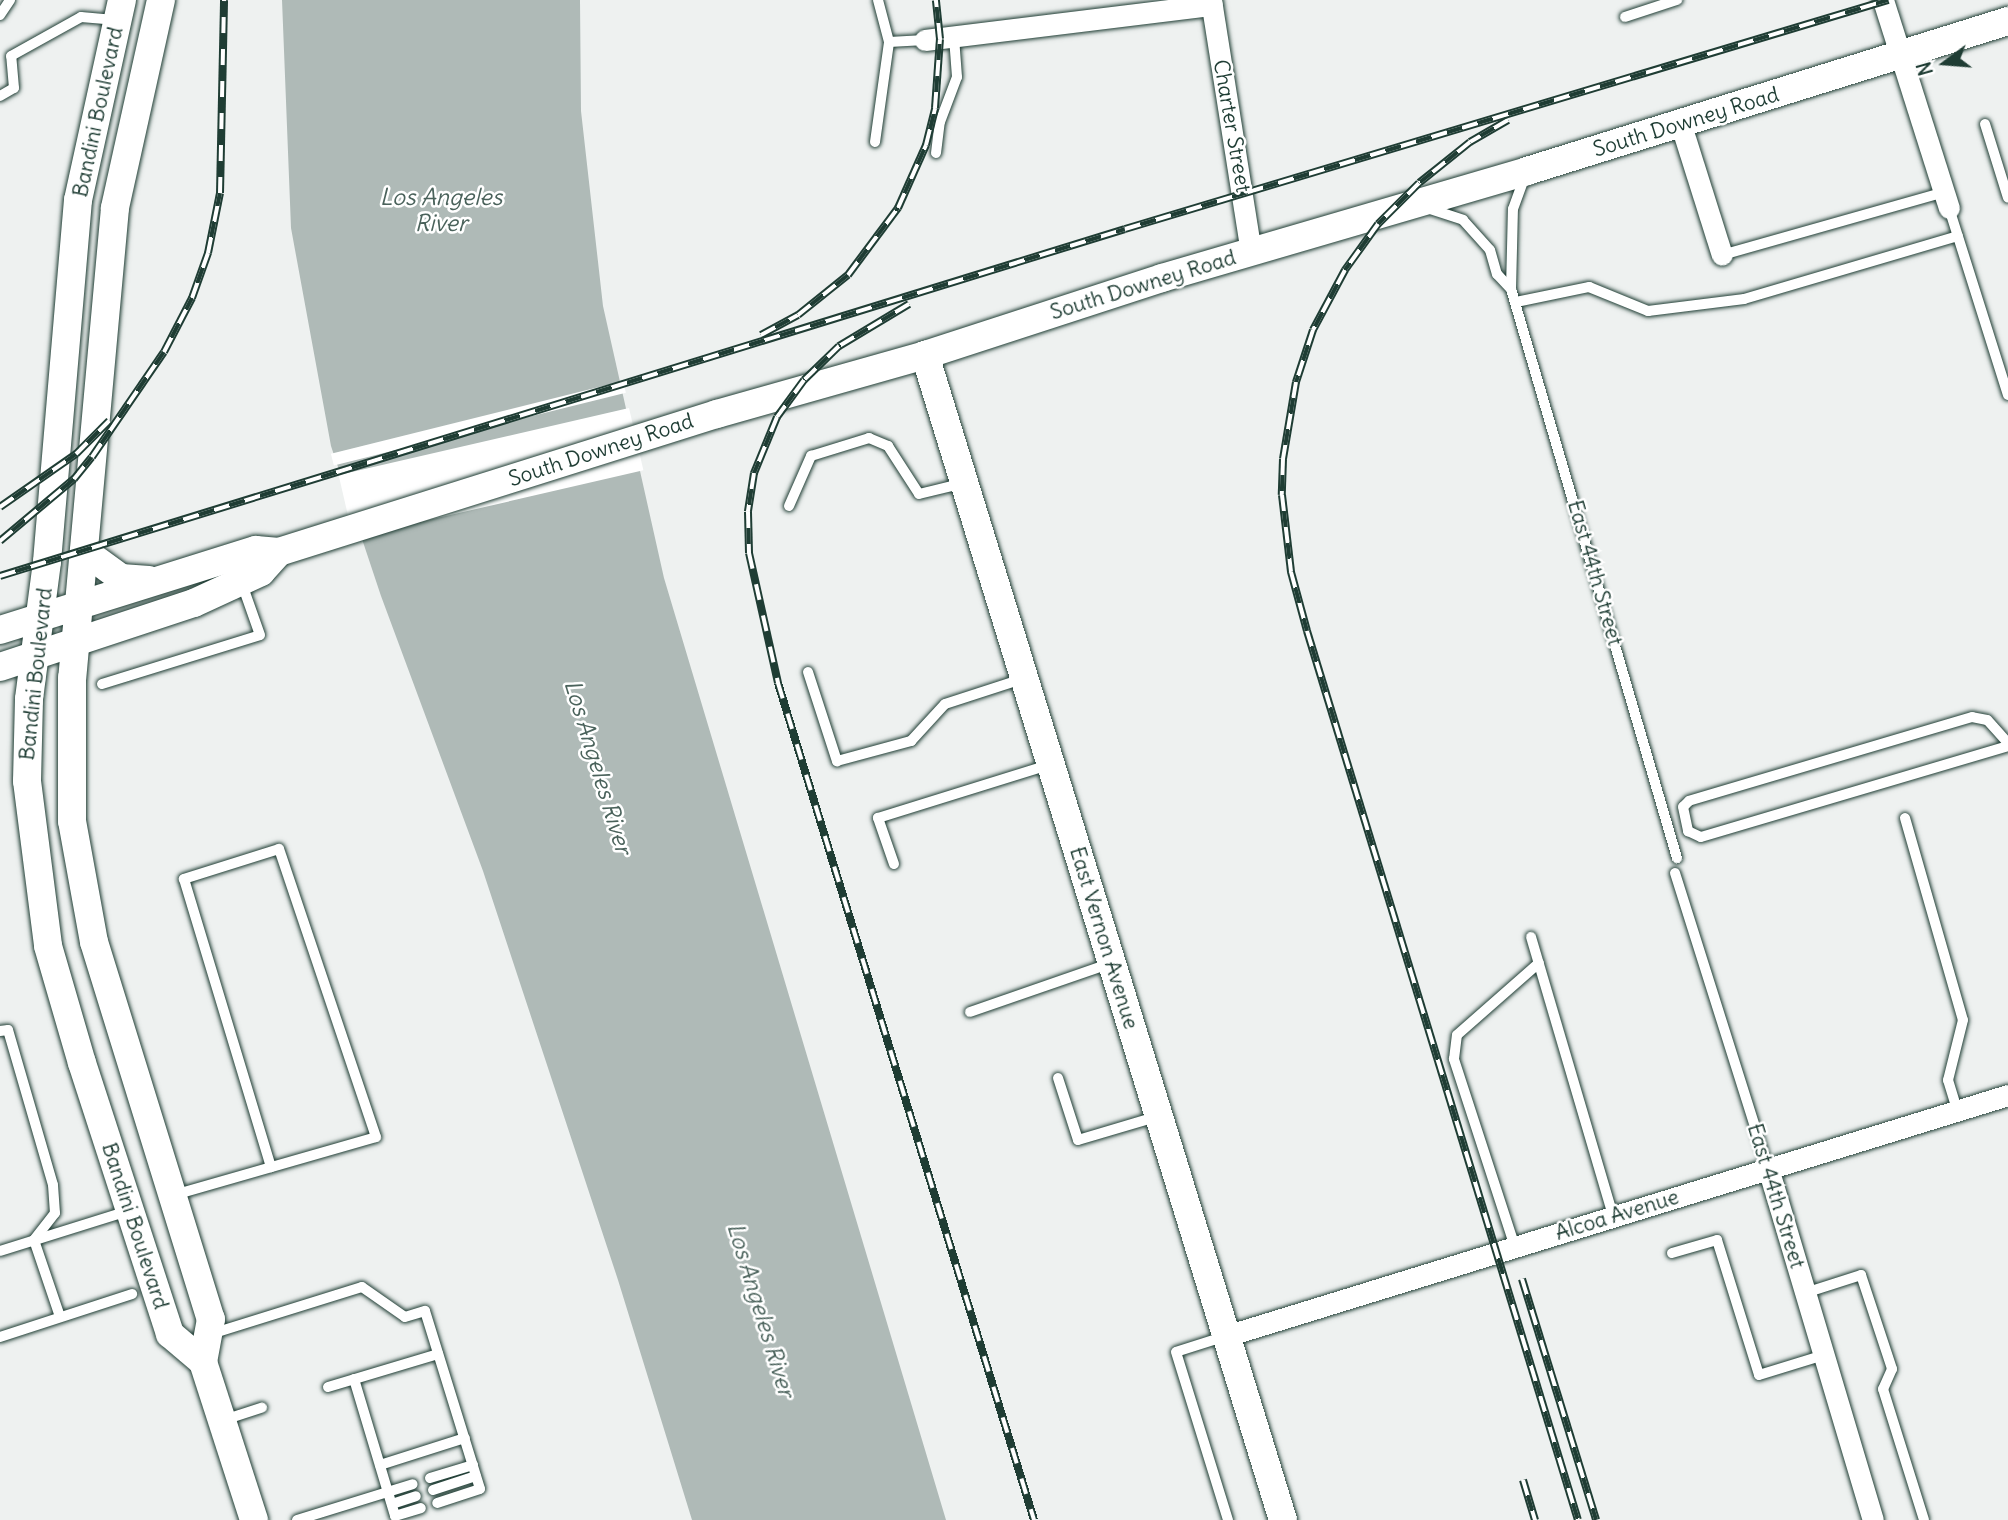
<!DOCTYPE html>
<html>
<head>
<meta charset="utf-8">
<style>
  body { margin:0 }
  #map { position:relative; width:2008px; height:1520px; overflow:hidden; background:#fff; font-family:Delius,sans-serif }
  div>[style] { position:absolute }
  .built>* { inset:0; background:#eef1f0; transform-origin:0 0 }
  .water>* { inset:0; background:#afbab7 }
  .pier>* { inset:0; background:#fff; transform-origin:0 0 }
  .roads { filter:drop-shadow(0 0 2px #1f3d34) drop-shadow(0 0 2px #1f3d34) }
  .lane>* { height:10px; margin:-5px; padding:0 5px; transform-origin:5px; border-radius:5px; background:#fff }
  .street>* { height:21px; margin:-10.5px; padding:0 10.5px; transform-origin:10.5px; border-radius:10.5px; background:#fff }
  .secondary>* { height:28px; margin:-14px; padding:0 14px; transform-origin:14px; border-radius:14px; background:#fff }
  .rail>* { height:8px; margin-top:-4px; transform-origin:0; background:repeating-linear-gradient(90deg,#fff 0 16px,#1f3d34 0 32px); box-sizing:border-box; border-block:2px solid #1f3d34 }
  span { translate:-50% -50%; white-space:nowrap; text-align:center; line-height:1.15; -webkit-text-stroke:5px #fff; paint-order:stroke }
  .street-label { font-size:21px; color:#1f3d34 }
  .water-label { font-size:23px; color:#4a625b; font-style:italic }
  .north { position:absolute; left:1910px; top:28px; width:70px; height:70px; -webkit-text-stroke:5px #fff; paint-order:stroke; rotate:254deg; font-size:19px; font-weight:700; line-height:28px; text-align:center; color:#1f3d34 }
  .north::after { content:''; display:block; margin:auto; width:24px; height:32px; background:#1f3d34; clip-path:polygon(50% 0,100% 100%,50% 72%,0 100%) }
</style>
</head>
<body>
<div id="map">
  <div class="built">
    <div style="left:0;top:0;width:2008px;height:1520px"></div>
  </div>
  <div class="water">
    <div style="clip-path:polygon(282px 0,580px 0,581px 111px,603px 306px,664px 578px,946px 1520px,692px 1520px,618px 1280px,483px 871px,381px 596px,331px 446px,291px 228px)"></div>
  </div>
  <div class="pier">
    <div style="left:623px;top:381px;width:12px;height:301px;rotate:76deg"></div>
    <div style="left:629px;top:408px;width:64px;height:298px;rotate:77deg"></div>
  </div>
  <div class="roads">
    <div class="lane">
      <div style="left:878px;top:0;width:43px;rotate:75.3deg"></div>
      <div style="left:889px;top:42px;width:36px;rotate:-3deg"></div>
      <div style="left:0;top:15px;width:18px;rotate:-56deg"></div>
      <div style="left:1625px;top:17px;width:55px;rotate:-18.1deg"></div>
      <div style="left:0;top:96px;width:16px;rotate:-30deg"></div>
      <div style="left:14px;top:88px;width:32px;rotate:-95deg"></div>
      <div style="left:11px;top:56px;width:80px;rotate:-29.1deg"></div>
      <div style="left:81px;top:17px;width:36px;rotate:5deg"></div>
      <div style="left:1985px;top:124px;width:77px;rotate:72.7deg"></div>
      <div style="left:875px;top:142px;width:101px;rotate:-82deg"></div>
      <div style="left:936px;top:153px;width:31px;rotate:-83deg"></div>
      <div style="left:940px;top:122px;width:48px;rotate:-69.3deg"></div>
      <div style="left:957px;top:77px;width:40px;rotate:-94.3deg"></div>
      <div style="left:1427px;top:208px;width:38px;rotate:18deg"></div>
      <div style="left:1463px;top:220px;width:40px;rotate:48deg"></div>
      <div style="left:1490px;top:250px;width:25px;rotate:74deg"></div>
      <div style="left:1497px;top:274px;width:21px;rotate:47deg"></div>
      <div style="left:1511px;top:289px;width:593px;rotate:73.74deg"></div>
      <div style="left:1949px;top:208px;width:196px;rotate:72.5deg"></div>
      <div style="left:1722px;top:255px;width:232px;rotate:-15.8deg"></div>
      <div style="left:1511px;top:289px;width:80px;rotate:-88.6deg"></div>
      <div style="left:1513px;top:209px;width:37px;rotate:-70deg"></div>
      <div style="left:1516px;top:302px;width:75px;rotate:-11.6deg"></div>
      <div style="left:1589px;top:287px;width:64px;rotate:22.1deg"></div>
      <div style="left:1648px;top:311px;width:97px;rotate:-7.1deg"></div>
      <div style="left:1744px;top:299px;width:223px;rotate:-16.4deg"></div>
      <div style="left:789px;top:506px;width:55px;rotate:-66.3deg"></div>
      <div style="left:811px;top:456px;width:61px;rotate:-17.2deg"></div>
      <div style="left:869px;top:438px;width:21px;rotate:23deg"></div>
      <div style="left:888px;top:446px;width:57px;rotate:57.1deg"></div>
      <div style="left:919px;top:494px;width:46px;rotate:-13.7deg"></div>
      <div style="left:808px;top:672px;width:94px;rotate:72deg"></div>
      <div style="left:837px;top:761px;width:77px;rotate:-15.1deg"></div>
      <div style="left:911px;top:741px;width:50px;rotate:-47.4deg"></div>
      <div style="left:945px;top:704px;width:81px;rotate:-18deg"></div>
      <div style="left:102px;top:684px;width:165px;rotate:-17.2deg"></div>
      <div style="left:260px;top:635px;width:54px;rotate:-109.4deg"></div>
      <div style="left:2008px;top:743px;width:31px;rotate:-132deg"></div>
      <div style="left:1987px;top:720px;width:15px;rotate:-169deg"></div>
      <div style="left:1972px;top:717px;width:295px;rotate:163.5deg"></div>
      <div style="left:1689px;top:801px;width:8px;rotate:135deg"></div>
      <div style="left:1683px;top:807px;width:25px;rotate:78deg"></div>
      <div style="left:1688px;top:831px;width:14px;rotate:25deg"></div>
      <div style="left:1701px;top:837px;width:320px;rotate:-16.5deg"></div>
      <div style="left:1905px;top:818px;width:210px;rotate:74deg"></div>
      <div style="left:1963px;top:1020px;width:62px;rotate:104deg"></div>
      <div style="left:1948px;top:1080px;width:31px;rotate:73deg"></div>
      <div style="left:894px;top:864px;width:49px;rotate:-109.2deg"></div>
      <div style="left:878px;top:818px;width:181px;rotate:-17.3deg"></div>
      <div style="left:1675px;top:873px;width:309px;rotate:72.5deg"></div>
      <div style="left:1531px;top:937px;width:291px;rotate:73.6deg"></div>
      <div style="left:970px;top:1012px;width:147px;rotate:-19.1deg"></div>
      <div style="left:0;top:1031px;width:8px;rotate:-7deg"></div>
      <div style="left:8px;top:1030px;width:161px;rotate:73.8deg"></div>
      <div style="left:53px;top:1185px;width:28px;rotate:86deg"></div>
      <div style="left:55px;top:1213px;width:34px;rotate:128deg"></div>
      <div style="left:1058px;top:1078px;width:65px;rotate:72.1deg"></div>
      <div style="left:1078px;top:1140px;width:84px;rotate:-16.5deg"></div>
      <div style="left:174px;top:1195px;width:210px;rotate:-16deg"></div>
      <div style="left:376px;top:1137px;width:304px;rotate:-108.6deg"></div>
      <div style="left:279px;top:849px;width:100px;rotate:162.5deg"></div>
      <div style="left:184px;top:879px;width:301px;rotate:73.2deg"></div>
      <div style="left:34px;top:1240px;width:81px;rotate:71.3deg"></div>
      <div style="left:1515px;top:1247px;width:198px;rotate:-108deg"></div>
      <div style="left:1454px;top:1059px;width:24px;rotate:-83deg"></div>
      <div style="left:1457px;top:1035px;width:109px;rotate:-41.3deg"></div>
      <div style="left:0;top:1251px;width:134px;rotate:-17.4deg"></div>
      <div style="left:1672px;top:1253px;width:47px;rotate:-16.1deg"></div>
      <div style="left:1717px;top:1240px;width:141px;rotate:72.7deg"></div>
      <div style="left:1759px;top:1375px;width:68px;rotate:-17.1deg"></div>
      <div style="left:1805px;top:1293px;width:59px;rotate:-17.8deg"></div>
      <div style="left:1861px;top:1275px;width:99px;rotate:71.7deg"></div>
      <div style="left:1892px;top:1369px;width:22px;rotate:114deg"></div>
      <div style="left:1883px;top:1389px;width:137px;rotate:72.6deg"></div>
      <div style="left:211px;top:1334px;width:158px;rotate:-17.3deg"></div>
      <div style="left:362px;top:1287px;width:52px;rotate:34.9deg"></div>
      <div style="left:405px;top:1317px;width:21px;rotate:-17deg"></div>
      <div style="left:425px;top:1311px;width:186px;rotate:72.8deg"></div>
      <div style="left:480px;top:1489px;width:45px;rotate:162deg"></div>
      <div style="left:1226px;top:1336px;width:52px;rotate:162.3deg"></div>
      <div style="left:1176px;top:1352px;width:176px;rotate:72.8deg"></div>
      <div style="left:0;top:1337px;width:139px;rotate:-18deg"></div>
      <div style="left:354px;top:1379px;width:143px;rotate:73.3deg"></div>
      <div style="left:395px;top:1516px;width:27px;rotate:-17deg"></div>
      <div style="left:328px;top:1387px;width:115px;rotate:-16.7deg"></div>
      <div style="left:224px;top:1420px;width:40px;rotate:-18deg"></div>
      <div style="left:380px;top:1465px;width:89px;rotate:-17.6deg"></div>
      <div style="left:430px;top:1478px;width:45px;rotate:-16.8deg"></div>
      <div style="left:433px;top:1490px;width:45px;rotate:-18deg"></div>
      <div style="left:392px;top:1504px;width:25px;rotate:-18deg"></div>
      <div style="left:297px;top:1520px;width:121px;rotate:-17.2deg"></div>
    </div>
    <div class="street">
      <div style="left:1211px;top:0;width:255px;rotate:81deg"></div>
      <div style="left:1883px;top:0;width:218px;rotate:72.4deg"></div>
      <div style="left:925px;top:40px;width:289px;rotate:-7deg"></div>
      <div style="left:1680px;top:122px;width:139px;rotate:72.5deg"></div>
      <div style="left:1768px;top:1168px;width:367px;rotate:73.4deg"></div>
      <div style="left:1226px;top:1336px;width:818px;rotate:-17.13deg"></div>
    </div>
    <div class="secondary">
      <div style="left:122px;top:0;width:205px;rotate:102.4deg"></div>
      <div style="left:78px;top:200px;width:363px;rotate:94.9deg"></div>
      <div style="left:47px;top:562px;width:138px;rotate:97.5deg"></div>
      <div style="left:29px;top:699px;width:82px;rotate:91.4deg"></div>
      <div style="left:27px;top:781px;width:166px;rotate:82.7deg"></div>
      <div style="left:48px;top:946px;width:122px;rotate:73.8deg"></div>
      <div style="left:82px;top:1063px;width:285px;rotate:72deg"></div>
      <div style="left:170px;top:1334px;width:43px;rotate:40.3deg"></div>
      <div style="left:161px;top:0;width:213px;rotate:102.5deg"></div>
      <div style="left:115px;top:208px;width:472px;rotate:95.2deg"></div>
      <div style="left:72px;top:678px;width:143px;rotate:90deg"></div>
      <div style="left:72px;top:821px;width:123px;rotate:79.7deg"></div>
      <div style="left:94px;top:942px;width:395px;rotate:72.8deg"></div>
      <div style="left:211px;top:1319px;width:44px;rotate:100.5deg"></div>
      <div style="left:203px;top:1362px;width:166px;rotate:72.1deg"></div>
      <div style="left:925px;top:355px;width:1219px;rotate:72.92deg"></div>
      <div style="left:84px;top:551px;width:46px;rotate:36.1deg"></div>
      <div style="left:121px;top:578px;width:28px;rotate:4deg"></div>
      <div style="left:0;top:630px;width:268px;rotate:-17.4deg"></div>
      <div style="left:256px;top:550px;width:23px;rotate:5deg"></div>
      <div style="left:279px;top:552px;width:459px;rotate:-17.5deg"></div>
      <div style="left:717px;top:414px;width:216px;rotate:-15.8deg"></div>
      <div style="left:925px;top:355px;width:249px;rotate:-18deg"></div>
      <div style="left:1162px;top:278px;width:380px;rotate:-16.3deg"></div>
      <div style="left:1527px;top:171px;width:504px;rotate:-17.32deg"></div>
      <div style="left:0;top:667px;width:204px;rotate:-18.3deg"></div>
      <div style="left:194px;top:603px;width:74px;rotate:-24.8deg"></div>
      <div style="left:261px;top:572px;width:27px;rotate:-48deg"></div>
    </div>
  </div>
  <div class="rail">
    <div style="left:1508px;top:120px;width:44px;rotate:149.9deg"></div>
    <div style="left:1470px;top:142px;width:65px;rotate:141.2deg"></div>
    <div style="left:1419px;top:183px;width:58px;rotate:135deg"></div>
    <div style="left:1378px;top:224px;width:57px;rotate:125.7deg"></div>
    <div style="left:1345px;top:270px;width:68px;rotate:118.1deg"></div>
    <div style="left:1313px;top:330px;width:55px;rotate:108.1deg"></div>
    <div style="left:1296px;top:382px;width:78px;rotate:99.6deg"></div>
    <div style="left:1283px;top:459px;width:36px;rotate:92deg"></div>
    <div style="left:1282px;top:495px;width:78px;rotate:83.3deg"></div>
    <div style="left:1291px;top:572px;width:61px;rotate:74.8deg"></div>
    <div style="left:1307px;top:631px;width:929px;rotate:73.05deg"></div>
    <div style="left:909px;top:304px;width:82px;rotate:149deg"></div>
    <div style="left:839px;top:346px;width:49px;rotate:135.8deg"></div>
    <div style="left:804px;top:380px;width:46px;rotate:126.1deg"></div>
    <div style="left:777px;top:417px;width:61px;rotate:112.3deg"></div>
    <div style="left:754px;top:473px;width:39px;rotate:99deg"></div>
    <div style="left:748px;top:512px;width:41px;rotate:88.6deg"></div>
    <div style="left:749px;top:553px;width:133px;rotate:77.4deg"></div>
    <div style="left:778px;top:683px;width:875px;rotate:72.99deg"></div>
    <div style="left:761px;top:335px;width:42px;rotate:-28.4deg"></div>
    <div style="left:798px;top:315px;width:64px;rotate:-38.7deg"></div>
    <div style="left:848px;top:275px;width:84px;rotate:-53.3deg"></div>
    <div style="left:898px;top:208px;width:69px;rotate:-66deg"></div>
    <div style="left:926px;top:145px;width:38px;rotate:-76deg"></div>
    <div style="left:935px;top:108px;width:69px;rotate:-85.9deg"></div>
    <div style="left:940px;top:39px;width:39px;rotate:-96deg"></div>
    <div style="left:0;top:507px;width:93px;rotate:-34.9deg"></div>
    <div style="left:76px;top:454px;width:47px;rotate:-45deg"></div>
    <div style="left:0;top:541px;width:97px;rotate:-40deg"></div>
    <div style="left:74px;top:479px;width:28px;rotate:-51deg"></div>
    <div style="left:92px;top:457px;width:127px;rotate:-55.6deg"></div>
    <div style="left:164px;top:352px;width:61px;rotate:-62.6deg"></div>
    <div style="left:192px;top:298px;width:48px;rotate:-70.4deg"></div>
    <div style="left:208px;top:253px;width:61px;rotate:-78.7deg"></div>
    <div style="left:220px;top:193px;width:193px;rotate:-88.8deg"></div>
    <div style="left:0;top:576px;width:1177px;rotate:-17.14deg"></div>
    <div style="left:1125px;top:229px;width:797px;rotate:-16.71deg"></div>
    <div style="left:1522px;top:1279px;width:252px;rotate:72.9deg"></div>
    <div style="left:1523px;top:1480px;width:42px;rotate:73.3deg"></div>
  </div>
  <div class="street-label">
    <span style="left:98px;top:112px;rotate:-78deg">Bandini Boulevard</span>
    <span style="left:1686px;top:122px;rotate:-17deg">South Downey Road</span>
    <span style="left:1232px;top:126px;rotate:80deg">Charter Street</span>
    <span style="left:1143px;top:285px;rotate:-17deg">South Downey Road</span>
    <span style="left:601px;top:450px;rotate:-18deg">South Downey Road</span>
    <span style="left:1595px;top:573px;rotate:74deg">East 44th Street</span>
    <span style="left:36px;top:674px;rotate:-84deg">Bandini Boulevard</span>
    <span style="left:1104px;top:938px;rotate:73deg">East Vernon Avenue</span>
    <span style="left:1776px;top:1196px;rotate:73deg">East 44th Street</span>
    <span style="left:1617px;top:1215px;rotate:-17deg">Alcoa Avenue</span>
    <span style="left:135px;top:1226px;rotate:72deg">Bandini Boulevard</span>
  </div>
  <div class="water-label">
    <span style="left:441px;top:210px">Los Angeles<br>River</span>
    <span style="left:598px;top:767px;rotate:73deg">Los Angeles River</span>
    <span style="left:761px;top:1310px;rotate:73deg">Los Angeles River</span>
  </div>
  <div class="north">N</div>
</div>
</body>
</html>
